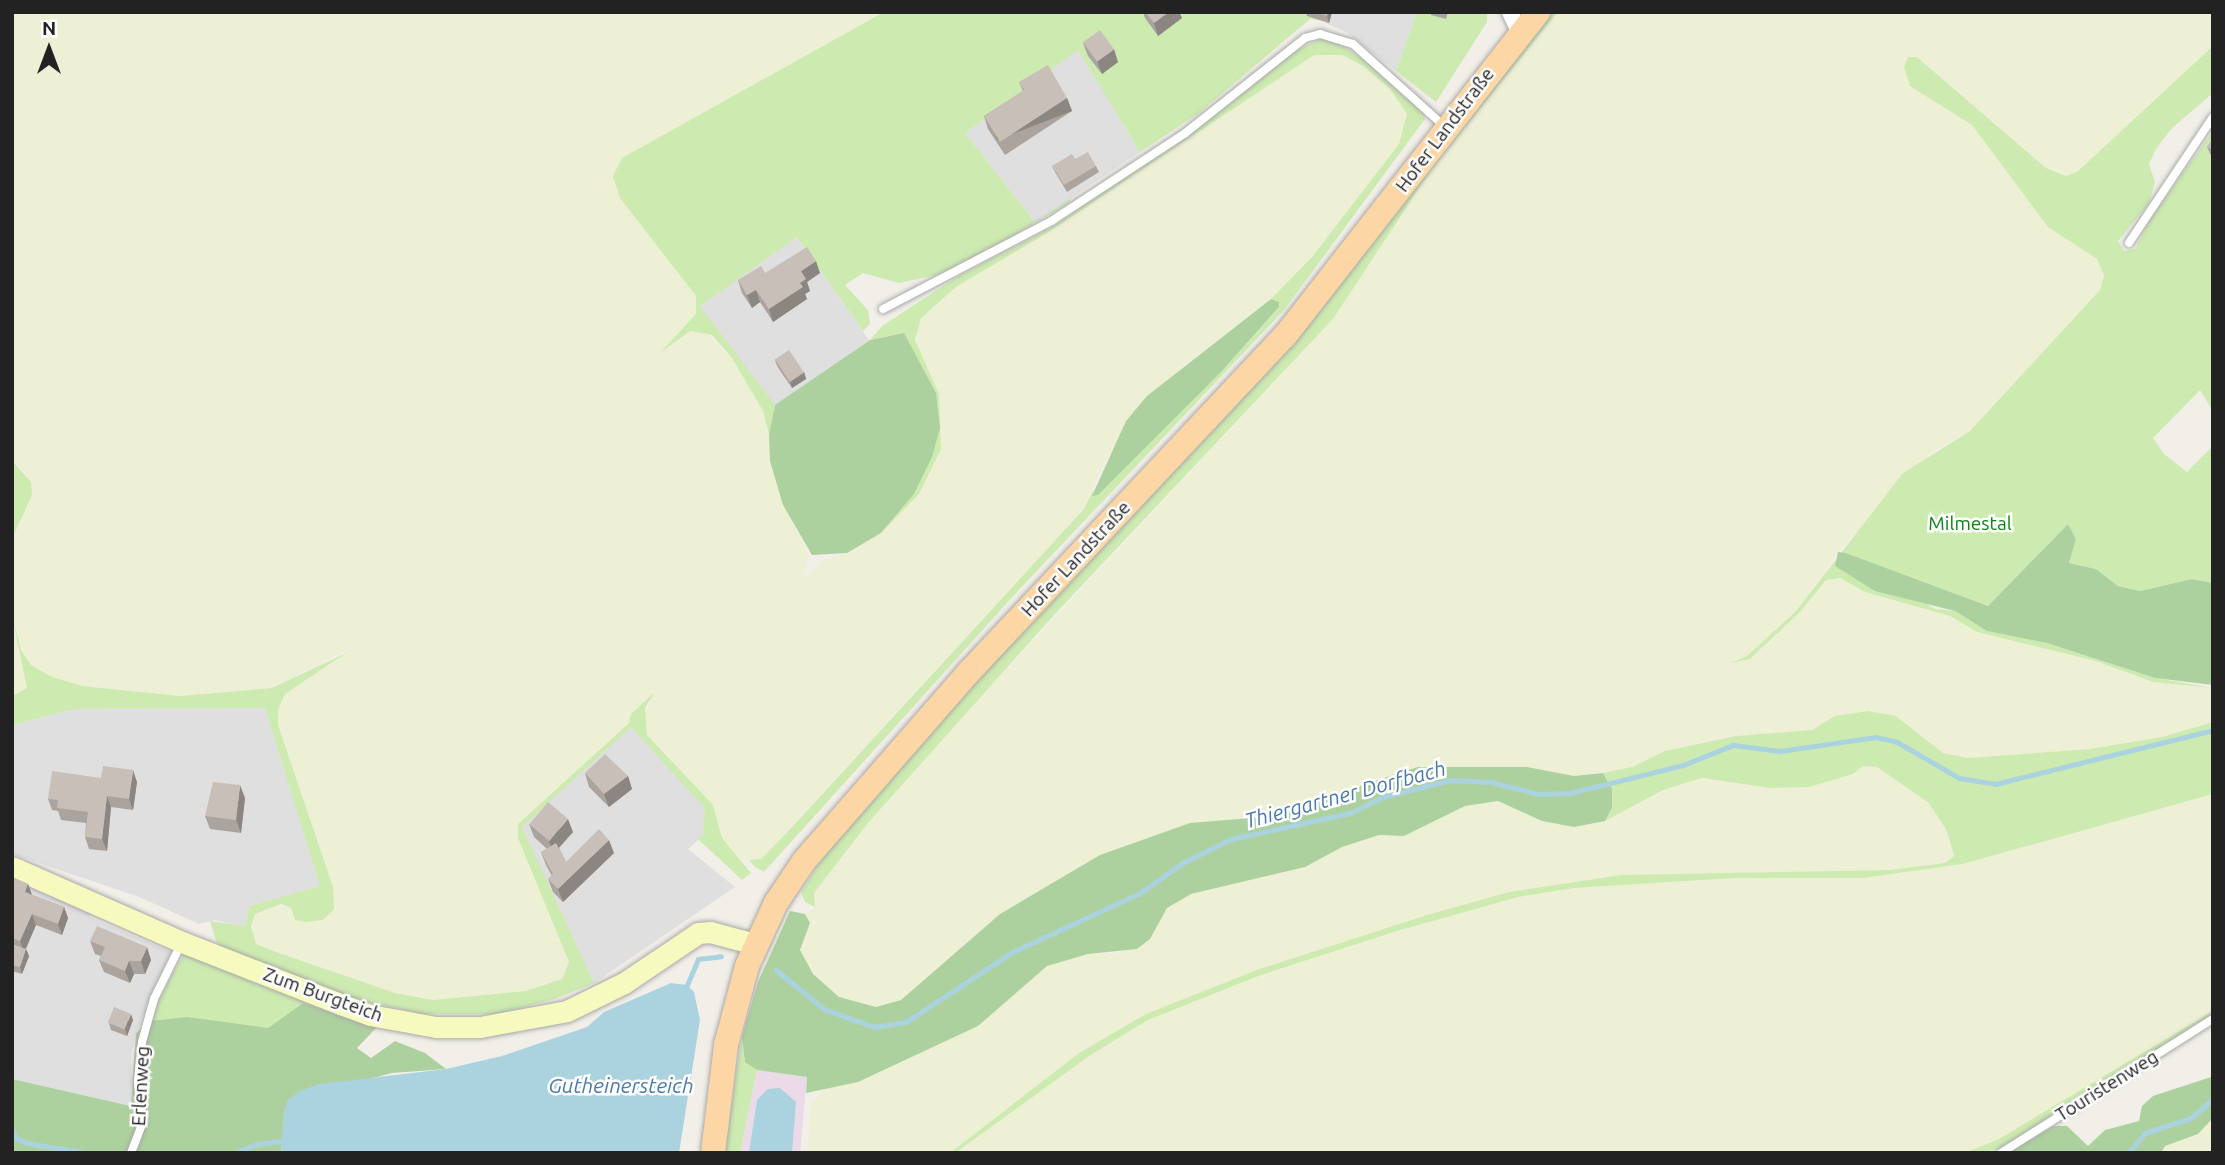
<!DOCTYPE html>
<html>
<head>
<meta charset="utf-8">
<style>
  body { margin:0 }
  #map { position:relative; width:2225px; height:1165px; overflow:hidden; background:#f2efe9; font-family:Ubuntu,sans-serif }
  div>[style] { position:absolute }
  .residential>* { inset:0; background:#e0dfdf; transform-origin:0 0 }
  .industrial>* { inset:0; background:#ebdbe8 }
  .farmland>* { inset:0; background:#eef0d5 }
  .grass>* { inset:0; background:#cdebb0 }
  .forest>* { inset:0; background:#add19e }
  .water>* { inset:0; background:#aad3df }
  .stream>* { height:5px; margin:-2.5px; padding:0 2.5px; transform-origin:2.5px; border-radius:2.5px; background:#aad3df }
  .roads { filter:drop-shadow(0 0 2px #a9a9a9) drop-shadow(0 0 2px #a9a9a9) }
  .lane>* { height:8px; margin:-4px; padding:0 4px; transform-origin:4px; border-radius:4px; background:#fff }
  .street>* { height:16px; margin:-8px; padding:0 8px; transform-origin:8px; border-radius:8px; background:#fff }
  .secondary>* { height:21px; margin:-10.5px; padding:0 10.5px; transform-origin:10.5px; border-radius:10.5px; background:#f7fabf }
  .primary>* { height:24px; margin:-12px; padding:0 12px; transform-origin:12px; border-radius:12px; background:#fcd6a4 }
  .wall>* { inset:0; background:#aba49e }
  .shaded-wall>* { inset:0; background:#8b8681; transform-origin:0 0 }
  .building>* { inset:0; background:#c7bfb8; transform-origin:0 0 }
  span { translate:-50% -50%; white-space:nowrap; text-align:center; line-height:1.15; -webkit-text-stroke:5px #fff; paint-order:stroke }
  .street-label { font-size:19px; color:#222 }
  .park-label { font-size:19px; color:#0c8416 }
  .water-label { font-size:21px; color:#4a7aab; font-style:italic }
  .frame { position:absolute; inset:0; border:14px solid #222; pointer-events:none }
  .north { position:absolute; left:14px; top:14px; width:70px; height:70px; -webkit-text-stroke:5px #fff; paint-order:stroke; rotate:0deg; font-size:19px; font-weight:700; line-height:28px; text-align:center; color:#222 }
  .north::after { content:''; display:block; margin:auto; width:24px; height:32px; background:#222; clip-path:polygon(50% 0,100% 100%,50% 72%,0 100%) }
</style>
</head>
<body>
<div id="map">
  <div class="residential">
    <div style="clip-path:polygon(1321px 12px,1417px 12px,1396px 71px,1346px 32px,1319px 20px)"></div>
    <div style="clip-path:polygon(1078px 49px,1140px 152px,1035px 222px,965px 133px)"></div>
    <div style="left:797px;top:237px;width:126px;height:120px;rotate:55deg"></div>
    <div style="clip-path:polygon(265px 708px,321px 886px,249px 906px,245px 927px,215px 920px,199px 924px,139px 897px,12px 854px,12px 725px,75px 709px)"></div>
    <div style="clip-path:polygon(631px 726px,706px 808px,703px 835px,688px 849px,735px 887px,594px 983px,521px 827px)"></div>
    <div style="clip-path:polygon(12px 880px,92px 912px,89px 917px,171px 952px,136px 1033px,131px 1055px,132px 1106px,12px 1079px)"></div>
  </div>
  <div class="industrial">
    <div style="clip-path:polygon(757px 1070px,807px 1077px,800px 1153px,740px 1153px)"></div>
  </div>
  <div class="farmland">
    <div style="clip-path:polygon(12px 12px,884px 12px,656px 139px,682px 276px,696px 296px,698px 306px,697px 314px,667px 346px,690px 331px,703px 330px,732px 358px,763px 411px,783px 505px,809px 555px,803px 577px,826px 560px,847px 553px,930px 373px,918px 355px,917px 328px,921px 318px,956px 287px,1052px 230px,1314px 55px,1342px 55px,1363px 66px,1390px 89px,1407px 115px,1399px 144px,1312px 257px,1271px 299px,1178px 370px,1105px 461px,1084px 509px,761px 859px,741px 860px,722px 838px,713px 805px,647px 735px,644px 717px,651px 697px,631px 714px,629px 723px,518px 824px,569px 962px,562px 979px,526px 991px,433px 1000px,395px 993px,279px 953px,256px 944px,252px 936px,255px 914px,270px 905px,291px 908px,333px 887px,278px 725px,278px 710px,284px 695px,366px 640px,272px 688px,180px 696px,82px 686px,50px 676px,31px 665px,21px 650px,12px 616px,12px 539px,32px 495px,25px 472px,12px 464px)"></div>
    <div style="clip-path:polygon(1558px 12px,2213px 12px,2213px 46px,2207px 52px,2077px 173px,2066px 176px,2046px 168px,1918px 57px,1928px 98px,1972px 125px,2048px 227px,2097px 259px,2104px 275px,2100px 290px,1970px 431px,1933px 451px,1838px 552px,1796px 611px,1747px 656px,1750px 659px,1770px 642px,1826px 580px,1840px 578px,1865px 592px,1950px 616px,1977px 632px,2096px 661px,2153px 682px,2213px 688px,2213px 722px,2162px 737px,2090px 749px,1968px 758px,1943px 753px,1912px 727px,1835px 716px,1812px 730px,1736px 736px,1665px 751px,1632px 767px,1603px 773px,1574px 776px,1527px 767px,1376px 778px,1338px 796px,1263px 817px,1190px 823px,1000px 914px,901px 1000px,876px 1007px,839px 997px,813px 974px,800px 951px,810px 924px,805px 914px,815px 907px,814px 893px,868px 823px,962px 717px,1333px 319px,1433px 167px)"></div>
    <div style="clip-path:polygon(12px 627px,26px 666px,27px 689px,12px 696px)"></div>
    <div style="clip-path:polygon(1863px 766px,1877px 767px,1929px 803px,1947px 831px,1954px 856px,1945px 863px,1890px 870px,1621px 875px,1509px 892px,1427px 915px,1146px 1014px,1079px 1053px,950px 1153px,807px 1153px,811px 1105px,826px 1088px,858px 1082px,978px 1026px,1047px 966px,1088px 954px,1118px 953px,1149px 939px,1167px 907px,1191px 894px,1305px 867px,1342px 847px,1379px 835px,1404px 836px,1465px 806px,1498px 801px,1542px 821px,1605px 821px,1663px 790px,1702px 778px,1771px 788px,1853px 774px)"></div>
    <div style="clip-path:polygon(2213px 794px,2213px 1011px,1997px 1140px,1964px 1153px,955px 1153px,1089px 1056px,1148px 1020px,1261px 975px,1397px 931px,1518px 897px,1574px 888px,1735px 878px,1863px 878px,1963px 864px)"></div>
    <div style="clip-path:polygon(2213px 1118px,2213px 1153px,2161px 1153px,2165px 1146px,2198px 1134px)"></div>
  </div>
  <div class="grass">
    <div style="clip-path:polygon(884px 12px,1321px 12px,1319px 20px,1310px 19px,1199px 113px,1140px 152px,1078px 50px,965px 133px,1035px 222px,1071px 198px,1069px 203px,951px 272px,899px 283px,863px 273px,845px 285px,868px 310px,870px 324px,863px 331px,797px 237px,700px 306px,775px 405px,769px 435px,763px 411px,732px 358px,712px 335px,690px 331px,660px 353px,696px 314px,696px 296px,620px 198px,613px 176px,622px 158px)"></div>
    <div style="clip-path:polygon(1417px 12px,1487px 12px,1487px 22px,1436px 102px,1396px 71px)"></div>
    <div style="clip-path:polygon(1550px 12px,1558px 12px,1433px 167px,1333px 319px,1054px 615px,868px 823px,814px 893px,815px 907px,805px 902px,801px 892px,822px 858px)"></div>
    <div style="clip-path:polygon(1321px 39px,1335px 41px,1363px 59px,1423px 111px,1425px 119px,1284px 310px,1016px 593px,764px 872px,755px 867px,749px 860px,761px 859px,793px 826px,1084px 509px,1094px 488px,1092px 495px,1221px 372px,1279px 307px,1279px 302px,1271px 299px,1312px 257px,1399px 144px,1407px 114px,1390px 89px,1363px 66px,1342px 55px,1314px 55px,1052px 230px,956px 287px,921px 318px,915px 340px,939px 394px,941px 449px,919px 494px,881px 533px,914px 494px,936px 393px,903px 333px,870px 340px,882px 326px,957px 277px,1050px 228px,1189px 134px,1289px 54px)"></div>
    <div style="clip-path:polygon(2213px 46px,2213px 93px,2172px 128px,2156px 149px,2149px 164px,2155px 182px,2149px 203px,2118px 241px,2124px 251px,2135px 249px,2151px 218px,2213px 131px,2213px 411px,2200px 390px,2153px 438px,2164px 454px,2187px 472px,2213px 446px,2213px 583px,2192px 579px,2140px 591px,2118px 586px,2096px 569px,2069px 563px,2076px 539px,2068px 524px,1988px 606px,1846px 553px,1935px 609px,1955px 611px,1987px 631px,2047px 643px,2155px 678px,2213px 688px,2153px 682px,2096px 661px,1977px 632px,1950px 616px,1865px 592px,1840px 578px,1826px 580px,1799px 613px,1750px 659px,1731px 663px,1747px 656px,1796px 611px,1903px 473px,1970px 431px,2100px 290px,2104px 275px,2097px 259px,2048px 227px,1972px 125px,1910px 86px,1904px 67px,1908px 57px,1917px 57px,2046px 168px,2066px 176px,2077px 172px)"></div>
    <div style="clip-path:polygon(14px 463px,31px 482px,32px 495px,12px 539px)"></div>
    <div style="clip-path:polygon(12px 616px,21px 650px,31px 665px,50px 676px,82px 686px,180px 696px,272px 688px,344px 654px,379px 631px,285px 694px,278px 710px,278px 725px,333px 887px,334px 909px,323px 920px,305px 922px,295px 920px,291px 908px,281px 904px,255px 914px,251px 926px,256px 944px,279px 953px,395px 993px,433px 1000px,526px 991px,562px 979px,569px 962px,518px 838px,518px 824px,629px 723px,631px 714px,654px 693px,645px 708px,647px 735px,713px 805px,722px 838px,751px 873px,742px 880px,698px 839px,703px 835px,705px 808px,631px 727px,522px 827px,594px 983px,555px 999px,496px 1014px,423px 1014px,354px 999px,219px 947px,216px 941px,210px 921px,245px 926px,249px 906px,320px 886px,265px 708px,75px 709px,12px 725px,12px 696px,27px 688px)"></div>
    <div style="clip-path:polygon(1868px 711px,1896px 716px,1943px 753px,1968px 758px,2090px 749px,2162px 737px,2213px 722px,2213px 794px,1963px 864px,1863px 878px,1735px 878px,1574px 888px,1518px 897px,1397px 931px,1261px 975px,1148px 1020px,1089px 1056px,958px 1151px,950px 1153px,1079px 1053px,1146px 1014px,1254px 971px,1427px 915px,1509px 892px,1621px 875px,1890px 870px,1945px 863px,1954px 856px,1947px 831px,1929px 803px,1877px 767px,1863px 766px,1853px 774px,1809px 787px,1771px 788px,1702px 778px,1663px 790px,1605px 821px,1612px 808px,1612px 789px,1603px 773px,1632px 767px,1665px 751px,1736px 736px,1812px 730px,1835px 716px)"></div>
    <div style="clip-path:polygon(184px 954px,374px 1025px,377px 1027px,303px 1003px,268px 1028px,152px 1021px,159px 997px)"></div>
    <div style="clip-path:polygon(2213px 1011px,2213px 1017px,1998px 1150px,1964px 1153px,1997px 1140px)"></div>
    <div style="clip-path:polygon(742px 1037px,745px 1061px,757px 1070px,740px 1153px,724px 1153px)"></div>
  </div>
  <div class="forest">
    <div style="clip-path:polygon(1271px 299px,1279px 302px,1279px 307px,1221px 372px,1098px 495px,1092px 496px,1126px 421px,1147px 396px)"></div>
    <div style="clip-path:polygon(904px 333px,936px 393px,940px 428px,932px 457px,914px 494px,881px 533px,847px 553px,812px 555px,783px 505px,770px 461px,769px 435px,775px 405px,870px 340px)"></div>
    <div style="clip-path:polygon(2068px 524px,2076px 539px,2069px 563px,2096px 569px,2118px 586px,2140px 591px,2192px 579px,2213px 583px,2213px 685px,2155px 678px,2047px 643px,1987px 631px,1955px 611px,1875px 591px,1835px 566px,1838px 552px,1846px 553px,1988px 606px)"></div>
    <div style="clip-path:polygon(1418px 767px,1527px 767px,1574px 776px,1603px 773px,1612px 789px,1612px 808px,1605px 821px,1574px 827px,1542px 821px,1498px 801px,1465px 806px,1404px 836px,1379px 835px,1342px 847px,1305px 867px,1191px 894px,1167px 908px,1150px 939px,1137px 949px,1088px 954px,1047px 966px,978px 1026px,858px 1082px,806px 1093px,807px 1077px,757px 1070px,745px 1062px,742px 1037px,758px 982px,790px 911px,805px 914px,810px 923px,800px 950px,813px 974px,839px 997px,876px 1007px,901px 1000px,1000px 914px,1100px 855px,1190px 823px,1263px 817px)"></div>
    <div style="clip-path:polygon(303px 1003px,377px 1027px,357px 1048px,371px 1058px,395px 1041px,425px 1053px,446px 1069px,392px 1073px,288px 1100px,281px 1153px,12px 1153px,12px 1079px,131px 1106px,136px 1033px,151px 1021px,187px 1017px,268px 1028px)"></div>
    <div style="clip-path:polygon(2213px 1063px,2213px 1118px,2198px 1134px,2165px 1146px,2161px 1153px,2006px 1153px,2054px 1126px,2067px 1126px,2088px 1146px,2105px 1130px,2139px 1121px,2142px 1106px,2153px 1096px,2211px 1077px)"></div>
  </div>
  <div class="water">
    <div style="clip-path:polygon(671px 983px,687px 985px,694px 992px,700px 1020px,679px 1153px,281px 1153px,284px 1111px,288px 1100px,300px 1091px,319px 1084px,446px 1069px,502px 1056px,587px 1027px,604px 1012px)"></div>
    <div style="clip-path:polygon(780px 1088px,796px 1102px,792px 1153px,749px 1153px,757px 1100px,768px 1089px)"></div>
  </div>
  <div class="stream">
    <div style="left:776px;top:970px;width:62px;rotate:39.1deg"></div>
    <div style="left:824px;top:1009px;width:53px;rotate:19.8deg"></div>
    <div style="left:874px;top:1027px;width:32px;rotate:-9deg"></div>
    <div style="left:906px;top:1022px;width:127px;rotate:-33.4deg"></div>
    <div style="left:1012px;top:952px;width:141px;rotate:-24.7deg"></div>
    <div style="left:1140px;top:893px;width:54px;rotate:-35.2deg"></div>
    <div style="left:1184px;top:862px;width:52px;rotate:-26.1deg"></div>
    <div style="left:1231px;top:839px;width:122px;rotate:-12.3deg"></div>
    <div style="left:1350px;top:813px;width:37px;rotate:-26deg"></div>
    <div style="left:1383px;top:797px;width:69px;rotate:-14.2deg"></div>
    <div style="left:1450px;top:780px;width:41px;rotate:2.8deg"></div>
    <div style="left:1491px;top:782px;width:49px;rotate:14deg"></div>
    <div style="left:1539px;top:794px;width:31px;rotate:-2deg"></div>
    <div style="left:1570px;top:793px;width:116px;rotate:-13.9deg"></div>
    <div style="left:1683px;top:765px;width:54px;rotate:-21.8deg"></div>
    <div style="left:1733px;top:745px;width:47px;rotate:7.3deg"></div>
    <div style="left:1780px;top:751px;width:97px;rotate:-8.3deg"></div>
    <div style="left:1876px;top:737px;width:22px;rotate:13deg"></div>
    <div style="left:1897px;top:742px;width:72px;rotate:30.1deg"></div>
    <div style="left:1959px;top:778px;width:36px;rotate:9deg"></div>
    <div style="left:1995px;top:784px;width:225px;rotate:-13.9deg"></div>
    <div style="left:687px;top:985px;width:28px;rotate:-67deg"></div>
    <div style="left:698px;top:959px;width:23px;rotate:-7deg"></div>
    <div style="left:12px;top:1129px;width:10px;rotate:66deg"></div>
    <div style="left:16px;top:1138px;width:12px;rotate:24deg"></div>
    <div style="left:27px;top:1143px;width:60px;rotate:9.6deg"></div>
    <div style="left:234px;top:1153px;width:25px;rotate:-21deg"></div>
    <div style="left:257px;top:1144px;width:26px;rotate:-7deg"></div>
    <div style="left:2128px;top:1153px;width:26px;rotate:-50deg"></div>
    <div style="left:2145px;top:1133px;width:48px;rotate:-18.1deg"></div>
    <div style="left:2191px;top:1118px;width:29px;rotate:-41deg"></div>
  </div>
  <div class="roads">
    <div class="lane">
      <div style="left:2129px;top:243px;width:151px;rotate:-56.3deg"></div>
      <div style="left:883px;top:309px;width:192px;rotate:-27.6deg"></div>
      <div style="left:1053px;top:220px;width:157px;rotate:-33.3deg"></div>
      <div style="left:1184px;top:134px;width:154px;rotate:-38.4deg"></div>
      <div style="left:1305px;top:38px;width:16px;rotate:-15deg"></div>
      <div style="left:1320px;top:34px;width:34px;rotate:17deg"></div>
      <div style="left:1353px;top:44px;width:122px;rotate:42deg"></div>
      <div style="left:131px;top:1153px;width:31px;rotate:-69deg"></div>
      <div style="left:142px;top:1124px;width:43px;rotate:-95.3deg"></div>
      <div style="left:138px;top:1081px;width:39px;rotate:-84deg"></div>
      <div style="left:142px;top:1042px;width:45px;rotate:-74.4deg"></div>
      <div style="left:154px;top:999px;width:64px;rotate:-63.8deg"></div>
      <div style="left:2001px;top:1153px;width:251px;rotate:-32.3deg"></div>
    </div>
    <div class="street">
      <div style="left:1510px;top:12px;width:23px;rotate:65deg"></div>
    </div>
    <div class="secondary">
      <div style="left:12px;top:867px;width:186px;rotate:23.8deg"></div>
      <div style="left:182px;top:942px;width:170px;rotate:21.4deg"></div>
      <div style="left:340px;top:1004px;width:32px;rotate:20deg"></div>
      <div style="left:370px;top:1015px;width:67px;rotate:10.3deg"></div>
      <div style="left:436px;top:1027px;width:44px"></div>
      <div style="left:480px;top:1027px;width:88px;rotate:-10.4deg"></div>
      <div style="left:567px;top:1011px;width:64px;rotate:-26.2deg"></div>
      <div style="left:624px;top:983px;width:89px;rotate:-34deg"></div>
      <div style="left:698px;top:933px;width:12px;rotate:-5deg"></div>
      <div style="left:710px;top:932px;width:47px;rotate:14.9deg"></div>
    </div>
    <div class="primary">
      <div style="left:713px;top:1153px;width:109px;rotate:-83.1deg"></div>
      <div style="left:726px;top:1045px;width:82px;rotate:-75.1deg"></div>
      <div style="left:747px;top:966px;width:69px;rotate:-65.3deg"></div>
      <div style="left:776px;top:903px;width:50px;rotate:-56.3deg"></div>
      <div style="left:804px;top:861px;width:251px;rotate:-48.9deg"></div>
      <div style="left:969px;top:672px;width:461px;rotate:-46.8deg"></div>
      <div style="left:1285px;top:336px;width:411px;rotate:-52deg"></div>
    </div>
  </div>
  <div class="wall">
    <div style="clip-path:polygon(1143px 12px,1179px 12px,1182px 18px,1158px 36px,1145px 18px)"></div>
    <div style="clip-path:polygon(1306px 12px,1332px 12px,1329px 23px,1307px 16px)"></div>
    <div style="clip-path:polygon(1430px 12px,1448px 12px,1446px 19px,1431px 15px)"></div>
    <div style="clip-path:polygon(1083px 43px,1118px 62px,1102px 74px,1088px 56px)"></div>
    <div style="clip-path:polygon(1019px 82px,1067px 98px,1072px 111px,1005px 155px,988px 129px,984px 116px,1023px 91px)"></div>
    <div style="clip-path:polygon(2213px 139px,2213px 160px,2207px 147px)"></div>
    <div style="clip-path:polygon(1075px 159px,1096px 166px,1099px 172px,1067px 192px,1055px 172px,1052px 166px)"></div>
    <div style="clip-path:polygon(765px 273px,820px 273px,807px 282px,810px 291px,805px 294px,807px 299px,773px 322px,760px 302px,752px 308px,742px 293px,738px 280px)"></div>
    <div style="clip-path:polygon(775px 360px,804px 372px,806px 379px,792px 388px,777px 366px)"></div>
    <div style="clip-path:polygon(585px 773px,628px 776px,632px 789px,609px 807px,589px 787px)"></div>
    <div style="clip-path:polygon(101px 778px,137px 782px,133px 810px,111px 807px,107px 851px,89px 849px,85px 837px,86px 823px,61px 820px,58px 811px,52px 810px,48px 799px)"></div>
    <div style="clip-path:polygon(245px 798px,241px 833px,210px 829px,205px 816px)"></div>
    <div style="clip-path:polygon(529px 824px,573px 832px,559px 848px,566px 862px,614px 853px,563px 902px,553px 892px,548px 879px,552px 876px,546px 865px,541px 852px,547px 849px,534px 837px)"></div>
    <div style="clip-path:polygon(12px 877px,28px 884px,32px 895px,64px 907px,68px 918px,62px 935px,36px 925px,26px 949px,29px 956px,22px 974px,12px 971px)"></div>
    <div style="clip-path:polygon(90px 941px,151px 960px,145px 974px,134px 974px,130px 983px,104px 972px,99px 960px,101px 956px,95px 954px)"></div>
    <div style="clip-path:polygon(133px 1020px,127px 1036px,111px 1030px,109px 1023px)"></div>
  </div>
  <div class="shaded-wall">
    <div style="clip-path:polygon(1169px 12px,1179px 12px,1182px 18px,1158px 36px,1154px 23px)"></div>
    <div style="clip-path:polygon(1328px 12px,1332px 12px,1329px 23px,1327px 16px)"></div>
    <div style="clip-path:polygon(1114px 49px,1118px 62px,1102px 74px,1097px 61px)"></div>
    <div style="left:1067px;top:98px;width:14px;height:80px;rotate:69deg"></div>
    <div style="clip-path:polygon(816px 261px,820px 273px,807px 282px,810px 291px,805px 294px,807px 299px,773px 322px,769px 309px,800px 283px,801px 271px)"></div>
    <div style="clip-path:polygon(756px 290px,760px 302px,752px 308px,747px 295px)"></div>
    <div style="clip-path:polygon(804px 372px,806px 379px,792px 388px,790px 381px)"></div>
    <div style="clip-path:polygon(133px 770px,137px 782px,133px 810px,129px 799px)"></div>
    <div style="clip-path:polygon(628px 776px,632px 789px,609px 807px,604px 794px)"></div>
    <div style="clip-path:polygon(240px 785px,245px 798px,241px 833px,236px 820px)"></div>
    <div style="clip-path:polygon(107px 796px,111px 807px,107px 851px,102px 839px)"></div>
    <div style="clip-path:polygon(568px 819px,573px 832px,553px 854px,549px 841px)"></div>
    <div style="clip-path:polygon(609px 840px,614px 853px,563px 902px,558px 889px)"></div>
    <div style="clip-path:polygon(28px 884px,32px 895px,25px 892px)"></div>
    <div style="clip-path:polygon(64px 907px,68px 918px,62px 935px,58px 924px)"></div>
    <div style="clip-path:polygon(32px 914px,36px 925px,24px 952px,20px 941px)"></div>
    <div style="clip-path:polygon(147px 947px,151px 960px,145px 974px,141px 961px)"></div>
    <div style="clip-path:polygon(26px 949px,29px 956px,22px 974px,20px 967px)"></div>
    <div style="clip-path:polygon(129px 961px,134px 974px,130px 983px,125px 971px)"></div>
    <div style="clip-path:polygon(131px 1014px,133px 1020px,127px 1036px,125px 1029px)"></div>
  </div>
  <div class="building">
    <div style="clip-path:polygon(1145px 12px,1169px 12px,1154px 23px)"></div>
    <div style="clip-path:polygon(1314px 12px,1328px 12px,1327px 16px)"></div>
    <div style="left:1100px;top:30px;width:24px;height:21px;rotate:54deg"></div>
    <div style="clip-path:polygon(1048px 65px,1067px 98px,1000px 142px,984px 116px,1024px 90px,1019px 82px)"></div>
    <div style="clip-path:polygon(2213px 139px,2213px 150px,2207px 147px)"></div>
    <div style="clip-path:polygon(1088px 152px,1096px 166px,1064px 185px,1052px 166px,1072px 154px,1075px 159px)"></div>
    <div style="clip-path:polygon(807px 247px,816px 261px,801px 271px,806px 279px,800px 283px,803px 287px,769px 309px,756px 290px,747px 295px,738px 280px,761px 266px,765px 273px)"></div>
    <div style="left:789px;top:350px;width:27px;height:17px;rotate:56deg"></div>
    <div style="clip-path:polygon(605px 754px,628px 776px,604px 794px,585px 773px)"></div>
    <div style="clip-path:polygon(103px 766px,133px 770px,129px 799px,107px 796px,102px 839px,85px 837px,88px 812px,57px 808px,58px 800px,48px 799px,52px 771px,101px 778px)"></div>
    <div style="clip-path:polygon(213px 782px,240px 785px,236px 820px,205px 816px)"></div>
    <div style="left:548px;top:802px;width:26px;height:29px;rotate:40deg"></div>
    <div style="clip-path:polygon(599px 829px,609px 840px,558px 889px,548px 879px,553px 874px,541px 852px,556px 843px,566px 862px)"></div>
    <div style="clip-path:polygon(12px 877px,28px 884px,25px 892px,64px 907px,58px 924px,32px 914px,20px 941px,12px 938px)"></div>
    <div style="clip-path:polygon(97px 926px,147px 947px,141px 961px,129px 961px,125px 971px,99px 960px,105px 947px,90px 941px)"></div>
    <div style="clip-path:polygon(12px 944px,26px 949px,20px 967px,12px 965px)"></div>
    <div style="left:114px;top:1007px;width:18px;height:17px;rotate:22deg"></div>
  </div>
  <div class="street-label">
    <span style="left:1445px;top:130px;rotate:-53deg">Hofer Landstraße</span>
    <span style="left:1076px;top:559px;rotate:-47deg">Hofer Landstraße</span>
    <span style="left:323px;top:995px;rotate:20deg">Zum Burgteich</span>
    <span style="left:141px;top:1086px;rotate:-87deg">Erlenweg</span>
    <span style="left:2107px;top:1086px;rotate:-32deg">Touristenweg</span>
  </div>
  <div class="park-label">
    <span style="left:1970px;top:524px">Milmestal</span>
  </div>
  <div class="water-label">
    <span style="left:1345px;top:794px;rotate:-15deg">Thiergartner Dorfbach</span>
    <span style="left:621px;top:1085px">Gutheinersteich</span>
  </div>
  <div class="frame"></div>
  <div class="north">N</div>
</div>
</body>
</html>
